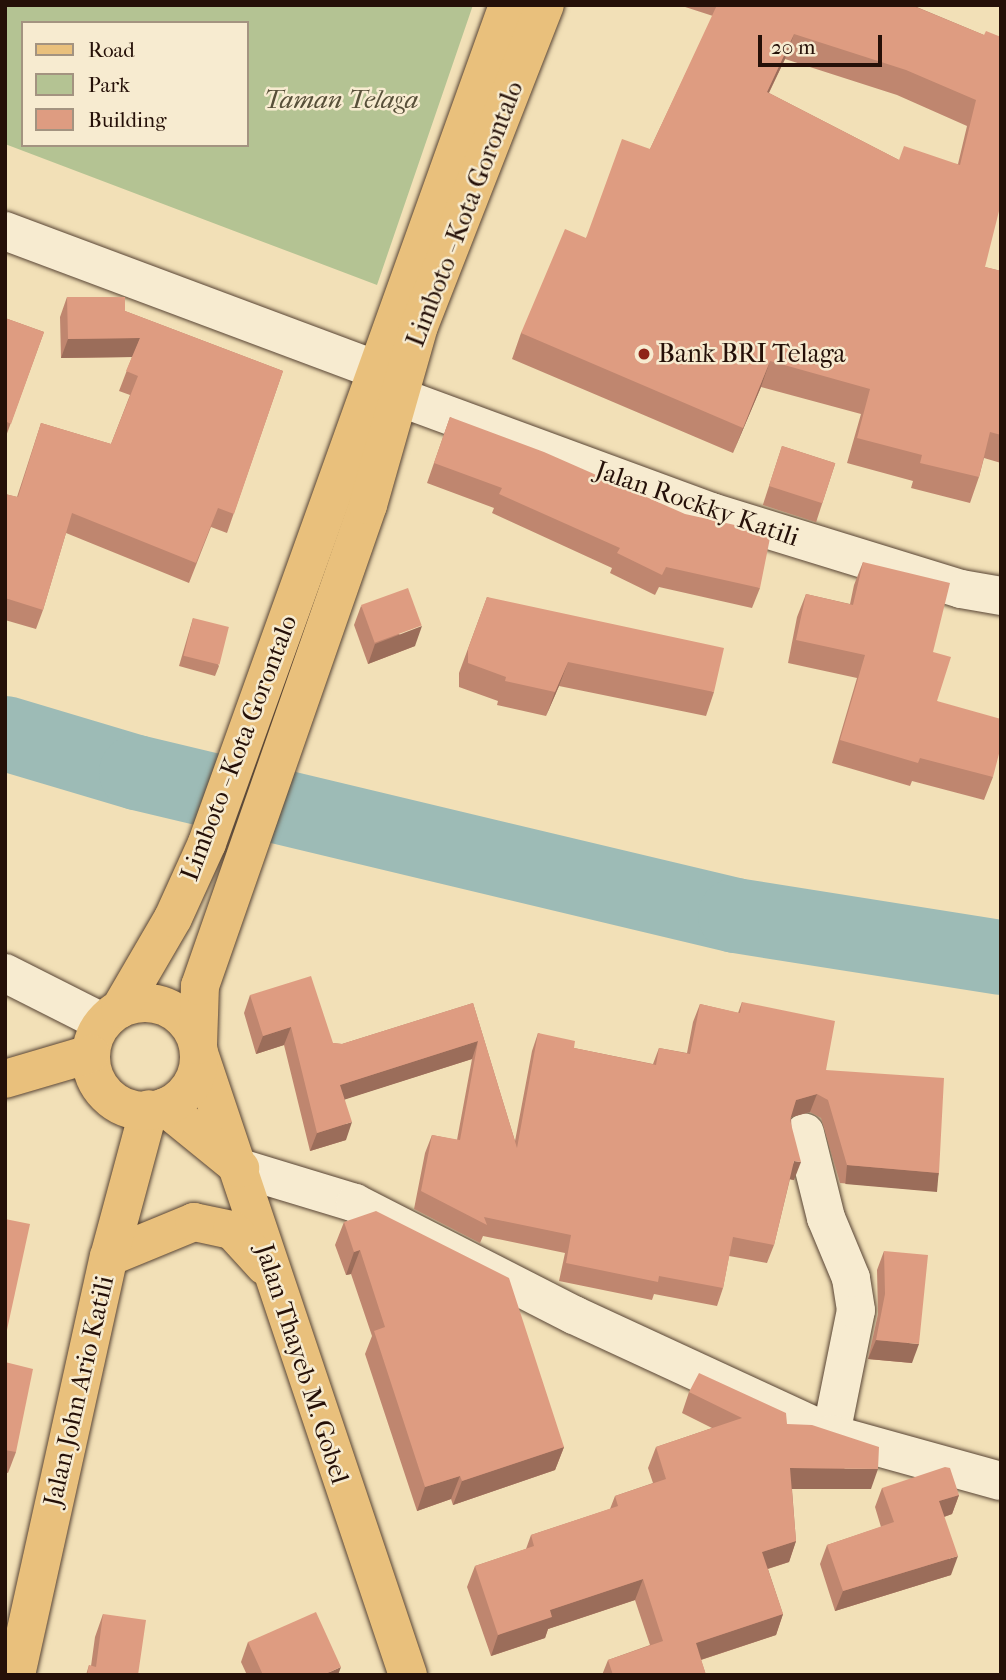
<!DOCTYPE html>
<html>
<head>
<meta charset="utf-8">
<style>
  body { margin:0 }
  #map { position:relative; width:1006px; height:1680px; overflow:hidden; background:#f2e0b7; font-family:"IM FELL French Canon",serif }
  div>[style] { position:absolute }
  .green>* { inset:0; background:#b4c393 }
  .river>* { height:75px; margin:-37.5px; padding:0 37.5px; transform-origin:37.5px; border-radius:37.5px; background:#9dbbb6 }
  .roads { filter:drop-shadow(0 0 2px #584434) drop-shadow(0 0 2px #584434) }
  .minor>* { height:38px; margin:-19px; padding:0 19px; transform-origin:19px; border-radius:19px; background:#f7ebd0 }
  .major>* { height:38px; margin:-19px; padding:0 19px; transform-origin:19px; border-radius:19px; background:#e9c07c }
  .highway>* { height:38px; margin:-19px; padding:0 19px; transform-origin:19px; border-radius:19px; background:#e9c07c }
  .highway>.ring { margin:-19px; padding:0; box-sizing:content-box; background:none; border:38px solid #e9c07c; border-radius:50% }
  .wall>* { inset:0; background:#bf866f; transform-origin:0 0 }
  .shaded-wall>* { inset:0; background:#9b6d5a; transform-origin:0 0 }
  .building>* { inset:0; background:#de9c81; transform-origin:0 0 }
  .dots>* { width:19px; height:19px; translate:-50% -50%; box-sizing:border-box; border:4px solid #f7ebd0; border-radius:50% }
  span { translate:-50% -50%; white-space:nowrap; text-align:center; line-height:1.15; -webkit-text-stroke:5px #f7ebd0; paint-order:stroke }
  .park-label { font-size:26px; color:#574f39; font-style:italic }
  .street-label { font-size:26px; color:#251008 }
  .poi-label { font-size:26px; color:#251008 }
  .left { translate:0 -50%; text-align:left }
  .frame { position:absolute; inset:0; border:7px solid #251008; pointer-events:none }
  .legend { position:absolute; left:21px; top:21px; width:228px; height:126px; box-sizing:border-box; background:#f7ebd0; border:2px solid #a39380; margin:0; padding:9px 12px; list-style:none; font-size:21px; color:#251008 }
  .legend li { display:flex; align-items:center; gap:14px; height:35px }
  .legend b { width:35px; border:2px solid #a39380 }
  .scale { position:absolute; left:758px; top:35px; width:124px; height:32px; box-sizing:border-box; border:4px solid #251008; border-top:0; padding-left:9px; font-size:21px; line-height:24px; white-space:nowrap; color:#251008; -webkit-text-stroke:5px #f7ebd0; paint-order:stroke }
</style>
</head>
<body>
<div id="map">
  <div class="green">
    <div style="clip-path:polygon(evenodd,5px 5px,473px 5px,377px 285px,5px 144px,5px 5px,23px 23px,247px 23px,247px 145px,23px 145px,23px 23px)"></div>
  </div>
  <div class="river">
    <div style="left:5px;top:733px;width:137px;rotate:16.6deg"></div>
    <div style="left:136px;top:772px;width:616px;rotate:13.43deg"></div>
    <div style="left:735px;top:915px;width:269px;rotate:9deg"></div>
  </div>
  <div class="roads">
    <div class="minor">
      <div style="left:5px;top:231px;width:396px;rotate:20.5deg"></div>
      <div style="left:399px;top:397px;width:333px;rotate:20.2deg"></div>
      <div style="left:711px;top:512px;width:262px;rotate:17.1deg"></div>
      <div style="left:961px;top:589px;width:41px;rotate:9.9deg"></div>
      <div style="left:5px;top:973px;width:109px;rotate:26.8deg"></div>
      <div style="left:240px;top:1168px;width:120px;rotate:16.9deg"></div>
      <div style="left:355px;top:1203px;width:246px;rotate:27.1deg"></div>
      <div style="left:574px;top:1315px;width:283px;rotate:24.8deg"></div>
      <div style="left:831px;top:1434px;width:126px;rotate:-78.6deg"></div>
      <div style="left:856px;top:1310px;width:32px;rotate:-99deg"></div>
      <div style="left:851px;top:1278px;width:65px;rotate:-112.6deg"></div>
      <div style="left:826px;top:1218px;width:88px;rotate:-103.9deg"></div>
      <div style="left:831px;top:1434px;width:176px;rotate:15.5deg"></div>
    </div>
    <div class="major">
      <div style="left:199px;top:1053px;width:656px;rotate:71.43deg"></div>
      <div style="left:165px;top:1107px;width:97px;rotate:39.1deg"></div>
      <div style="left:109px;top:1257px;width:92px;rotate:-22.4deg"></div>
      <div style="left:194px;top:1222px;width:39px;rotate:12deg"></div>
      <div style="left:232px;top:1230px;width:49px;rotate:47.5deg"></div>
      <div style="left:16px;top:1675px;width:428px;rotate:-77.5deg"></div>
      <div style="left:109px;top:1257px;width:153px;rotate:-74.9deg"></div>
    </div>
    <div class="highway">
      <div class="ring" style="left:91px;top:1003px;width:70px;height:70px"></div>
      <div style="left:120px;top:1009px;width:105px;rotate:-59.8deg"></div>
      <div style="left:173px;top:918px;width:82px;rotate:-65.6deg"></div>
      <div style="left:207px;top:843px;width:890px;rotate:-70.24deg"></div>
      <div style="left:198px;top:1045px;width:59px;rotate:-88.1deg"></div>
      <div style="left:200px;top:986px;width:509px;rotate:-70.75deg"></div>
      <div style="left:368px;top:505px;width:186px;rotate:-74.1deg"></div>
      <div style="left:419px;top:326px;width:345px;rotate:-68.6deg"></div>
      <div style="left:5px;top:1079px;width:89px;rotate:-16.4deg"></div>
    </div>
  </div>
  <div class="wall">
    <div style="clip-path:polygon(evenodd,679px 5px,912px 5px,984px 35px,985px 267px,1001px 271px,1001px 463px,984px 458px,979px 477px,970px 503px,911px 488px,913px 481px,847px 463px,861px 414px,761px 387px,733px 453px,512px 359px,521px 333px,586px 238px,650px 149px,713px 16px,679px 5px,785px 59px,897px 95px,967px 126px,958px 164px,899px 160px,769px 93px,785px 59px)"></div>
    <div style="clip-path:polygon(67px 297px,125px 311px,283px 371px,227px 533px,211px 527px,189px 583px,66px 533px,43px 610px,36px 629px,5px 620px,5px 494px,17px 497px,41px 423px,111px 444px,130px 395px,119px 391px,132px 357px,61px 358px,60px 317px)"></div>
    <div style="clip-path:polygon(5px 318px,44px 332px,5px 439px)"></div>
    <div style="clip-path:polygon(450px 417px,760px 588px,752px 608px,659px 587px,655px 595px,610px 573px,612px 568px,492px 513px,494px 508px,427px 483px)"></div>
    <div style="left:782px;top:446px;width:56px;height:62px;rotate:18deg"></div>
    <div style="clip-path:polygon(863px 562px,933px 652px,937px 701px,993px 777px,984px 800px,912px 781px,910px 786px,832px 763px,857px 678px,788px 663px,797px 617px,806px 594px,850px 604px,854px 585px)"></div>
    <div style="clip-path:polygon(487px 597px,714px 692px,706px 716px,559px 686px,546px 716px,497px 705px,498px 701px,459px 687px,459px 673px)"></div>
    <div style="clip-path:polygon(361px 606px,415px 646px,368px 664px,354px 625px)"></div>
    <div style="clip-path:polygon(193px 618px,219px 666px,215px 676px,179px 666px)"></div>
    <div style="clip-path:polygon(250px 995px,333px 1043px,342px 1044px,473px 1003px,515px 1141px,532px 1051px,538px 1033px,574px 1048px,653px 1064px,659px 1048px,687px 1053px,693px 1022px,700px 1004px,738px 1013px,742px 1002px,826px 1070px,939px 1173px,933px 1191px,840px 1183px,821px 1118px,810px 1112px,791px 1117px,794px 1180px,790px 1179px,774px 1245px,767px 1263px,729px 1256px,723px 1288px,717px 1306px,654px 1294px,652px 1300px,559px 1281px,565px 1253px,483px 1236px,480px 1243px,414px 1209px,425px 1153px,432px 1135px,457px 1140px,472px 1059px,345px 1099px,346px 1140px,310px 1151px,284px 1045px,256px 1054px,244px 1013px)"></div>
    <div style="clip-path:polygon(344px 1222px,564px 1447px,555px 1470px,453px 1505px,451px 1499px,417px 1511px,365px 1354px,372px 1336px,351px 1274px,346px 1275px,335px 1245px)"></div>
    <div style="clip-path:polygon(884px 1251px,912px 1363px,868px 1359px,878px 1314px,877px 1270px)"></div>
    <div style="clip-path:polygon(5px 1362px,16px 1452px,8px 1473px,5px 1472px)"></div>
    <div style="clip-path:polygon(689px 1392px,787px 1424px,871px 1489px,792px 1489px,796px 1541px,789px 1562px,768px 1569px,783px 1614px,776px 1635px,701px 1660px,706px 1675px,602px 1675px,608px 1660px,650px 1645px,635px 1600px,548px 1629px,545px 1638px,491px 1656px,467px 1587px,475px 1566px,526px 1549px,531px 1535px,610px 1509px,615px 1496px,653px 1483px,648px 1468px,656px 1447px,712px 1428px,682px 1413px)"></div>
    <div style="clip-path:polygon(882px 1488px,959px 1495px,952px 1514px,944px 1517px,951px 1575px,835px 1611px,820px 1564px,827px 1545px,881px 1527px,875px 1507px)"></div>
    <div style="clip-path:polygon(103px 1614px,138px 1675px,86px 1675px,89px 1665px,91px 1666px,95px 1637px)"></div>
    <div style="clip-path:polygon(248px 1642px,338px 1675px,247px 1675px,241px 1662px)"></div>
  </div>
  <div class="shaded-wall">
    <div style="clip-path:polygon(794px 34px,785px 59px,757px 117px,767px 92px)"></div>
    <div style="clip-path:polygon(140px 338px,133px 357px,61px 358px,68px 339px)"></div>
    <div style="clip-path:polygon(770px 361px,761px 387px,733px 453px,743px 428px)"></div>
    <div style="clip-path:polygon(422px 626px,415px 646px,368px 664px,375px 644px)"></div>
    <div style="clip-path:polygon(568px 662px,559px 686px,546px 716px,555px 692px)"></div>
    <div style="clip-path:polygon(291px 1027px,284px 1045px,256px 1054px,263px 1036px)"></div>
    <div style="clip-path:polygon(478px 1041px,472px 1059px,334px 1103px,340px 1085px)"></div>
    <div style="clip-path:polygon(817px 1094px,810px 1112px,789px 1118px,796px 1100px)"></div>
    <div style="clip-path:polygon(352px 1122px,346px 1140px,310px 1151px,317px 1133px)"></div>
    <div style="clip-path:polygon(794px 1161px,801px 1162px,794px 1180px,788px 1179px)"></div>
    <div style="left:847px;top:1165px;width:92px;height:19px;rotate:5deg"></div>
    <div style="clip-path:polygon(360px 1250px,351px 1274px,346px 1275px,354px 1252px)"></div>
    <div style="clip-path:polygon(876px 1340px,919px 1344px,912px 1363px,868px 1359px)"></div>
    <div style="clip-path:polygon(564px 1447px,555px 1470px,453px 1505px,462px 1481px)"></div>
    <div style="clip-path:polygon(790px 1468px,878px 1469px,871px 1489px,783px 1489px)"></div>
    <div style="clip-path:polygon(460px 1476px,451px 1499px,417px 1511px,425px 1487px)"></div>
    <div style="clip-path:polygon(959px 1495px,952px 1514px,932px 1521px,939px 1501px)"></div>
    <div style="clip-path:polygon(796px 1541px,789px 1562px,754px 1573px,762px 1552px)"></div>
    <div style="clip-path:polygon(958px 1556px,951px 1575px,835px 1611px,843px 1591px)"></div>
    <div style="clip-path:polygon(643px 1579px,635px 1600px,548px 1629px,545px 1638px,491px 1656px,498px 1635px,550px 1610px)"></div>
    <div style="clip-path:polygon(783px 1614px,776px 1635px,688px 1664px,696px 1643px)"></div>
    <div style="clip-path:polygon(341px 1667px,338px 1675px,323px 1675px)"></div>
  </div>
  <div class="building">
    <div style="clip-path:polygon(evenodd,717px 5px,911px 5px,984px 35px,986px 31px,1001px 37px,1001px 203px,985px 267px,1001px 271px,1001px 435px,990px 432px,979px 477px,920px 463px,922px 455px,857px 438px,870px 389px,770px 361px,743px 428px,521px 333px,565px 229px,586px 238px,622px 139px,650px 149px,717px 5px,794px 34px,906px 70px,976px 100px,960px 165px,904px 146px,899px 160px,767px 92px,794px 34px)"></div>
    <div style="clip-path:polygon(67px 297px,125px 297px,125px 311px,283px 371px,234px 514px,218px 508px,196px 563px,72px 513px,43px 610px,5px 598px,5px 494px,18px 497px,41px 423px,111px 444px,138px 376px,126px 371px,140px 338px,68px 339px)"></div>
    <div style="clip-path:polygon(5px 318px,44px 332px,11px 424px,5px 421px)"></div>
    <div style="clip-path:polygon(450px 417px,544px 452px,685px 514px,771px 533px,760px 588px,666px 567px,662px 575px,617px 553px,620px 548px,499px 494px,502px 488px,434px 463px)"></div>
    <div style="left:782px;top:446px;width:56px;height:42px;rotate:18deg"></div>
    <div style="clip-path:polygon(863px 562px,950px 583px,933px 652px,951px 657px,937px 701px,1001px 719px,1001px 746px,993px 777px,920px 758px,918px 763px,840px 740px,865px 655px,796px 640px,806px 594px,853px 605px)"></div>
    <div style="left:408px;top:588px;width:40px;height:50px;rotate:70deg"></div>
    <div style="clip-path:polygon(487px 597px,724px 648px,714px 692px,568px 662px,555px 692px,505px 681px,506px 677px,468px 663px,468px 649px)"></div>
    <div style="left:193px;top:618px;width:37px;height:39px;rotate:14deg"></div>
    <div style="clip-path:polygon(311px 976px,333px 1043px,342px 1044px,473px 1003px,517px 1148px,538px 1033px,575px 1041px,574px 1048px,656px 1065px,659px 1048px,690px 1054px,700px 1004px,740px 1013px,742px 1002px,835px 1021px,826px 1070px,944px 1078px,939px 1173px,847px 1165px,828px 1100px,817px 1094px,796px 1100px,790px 1120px,801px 1162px,794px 1161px,774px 1245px,733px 1237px,723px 1288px,659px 1276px,658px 1282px,566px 1263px,571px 1235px,484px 1217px,487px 1225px,421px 1191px,432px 1135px,460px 1140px,478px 1041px,340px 1085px,352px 1122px,317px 1133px,291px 1027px,263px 1036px,250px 995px)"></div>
    <div style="clip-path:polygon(376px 1211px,509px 1278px,564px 1447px,462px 1481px,460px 1476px,425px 1487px,374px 1331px,385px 1327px,360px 1250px,354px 1252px,344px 1222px)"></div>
    <div style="clip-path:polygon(5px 1219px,30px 1224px,5px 1339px)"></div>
    <div style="clip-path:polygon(884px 1251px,928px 1255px,919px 1344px,876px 1340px,885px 1294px)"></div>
    <div style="clip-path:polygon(5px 1362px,33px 1369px,16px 1452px,5px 1450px)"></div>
    <div style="clip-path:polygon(699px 1373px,786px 1413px,787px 1424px,812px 1425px,879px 1447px,878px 1469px,790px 1468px,796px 1541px,762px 1552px,783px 1614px,696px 1643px,706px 1675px,613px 1675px,608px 1660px,663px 1641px,643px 1579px,550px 1610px,552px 1617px,498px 1635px,475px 1566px,534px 1546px,531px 1535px,618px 1506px,615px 1496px,666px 1479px,656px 1447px,742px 1418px,689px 1392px)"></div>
    <div style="clip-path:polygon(945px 1467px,950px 1468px,959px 1495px,939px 1501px,958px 1556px,843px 1591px,827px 1545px,894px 1522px,882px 1488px)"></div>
    <div style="clip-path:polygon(316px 1612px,341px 1667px,323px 1675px,263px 1675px,248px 1642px)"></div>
    <div style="clip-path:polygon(103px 1614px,146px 1620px,138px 1675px,87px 1675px,89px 1665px,96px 1667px)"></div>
  </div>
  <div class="dots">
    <div style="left:644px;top:354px;background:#8f2418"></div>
  </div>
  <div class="park-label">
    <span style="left:341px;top:100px">Taman Telaga</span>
  </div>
  <div class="street-label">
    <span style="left:465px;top:214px;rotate:-69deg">Limboto - Kota Gorontalo</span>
    <span style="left:697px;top:504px;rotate:19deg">Jalan Rockky Katili</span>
    <span style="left:239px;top:748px;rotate:-69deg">Limboto - Kota Gorontalo</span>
    <span style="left:302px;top:1364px;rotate:72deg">Jalan Thayeb M. Gobel</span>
    <span style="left:79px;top:1391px;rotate:-77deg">Jalan John Ario Katili</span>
  </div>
  <div class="poi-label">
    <span class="left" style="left:658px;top:354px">Bank BRI Telaga</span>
  </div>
  <div class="frame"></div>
  <ul class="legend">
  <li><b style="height:9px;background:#e9c07c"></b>Road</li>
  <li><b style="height:19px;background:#b4c393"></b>Park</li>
  <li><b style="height:19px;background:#de9c81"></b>Building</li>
  </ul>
  <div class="scale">20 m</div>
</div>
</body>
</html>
